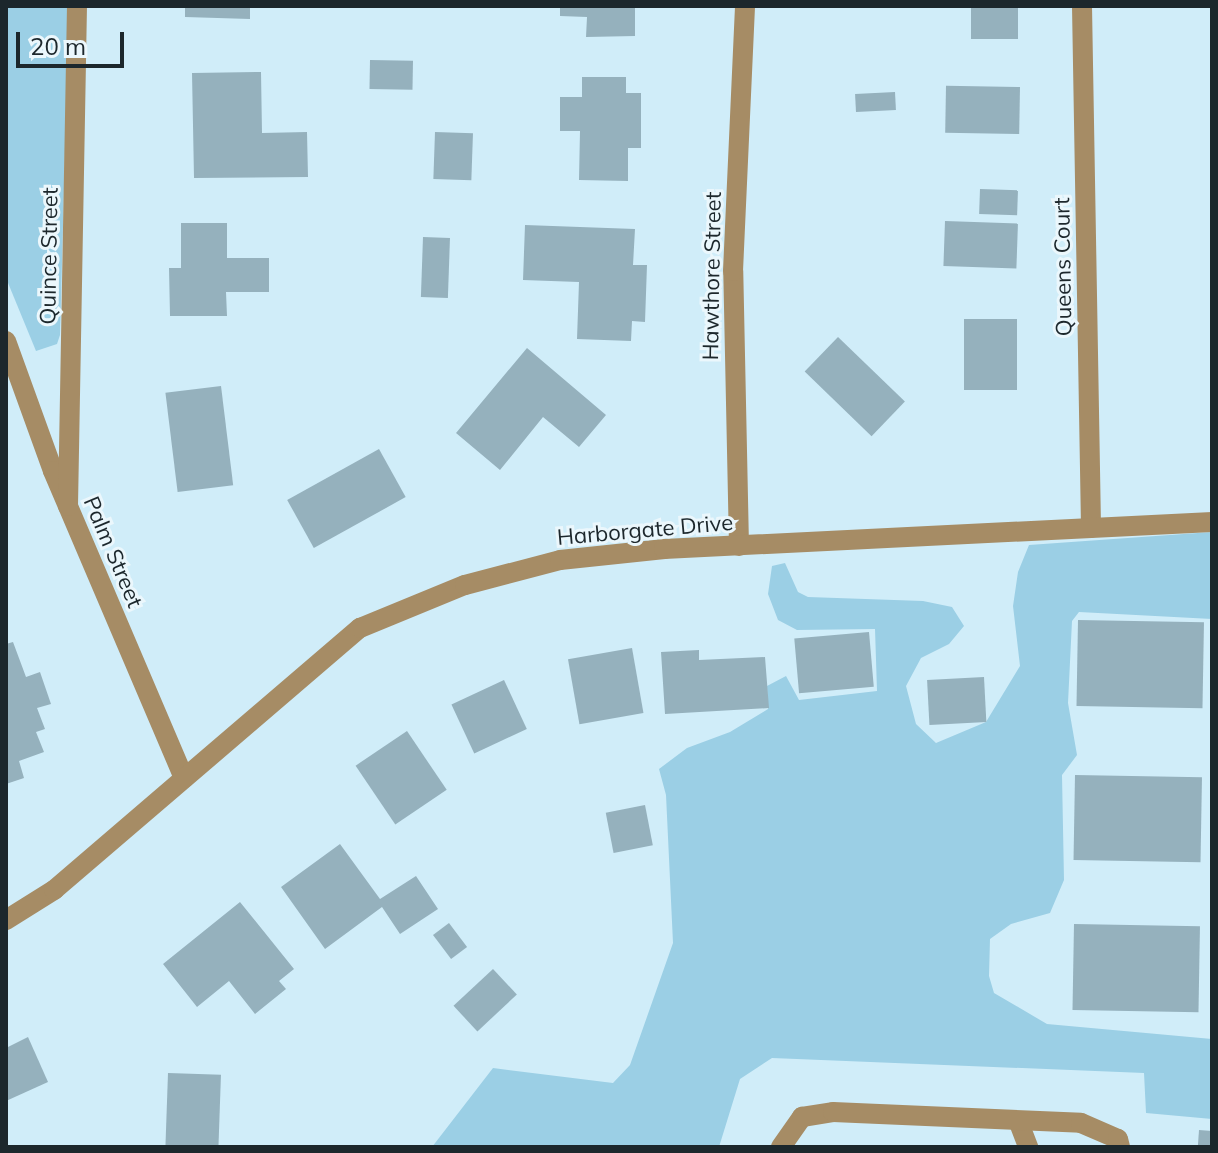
<!DOCTYPE html>
<html>
<head>
<meta charset="utf-8">
<style>
  body { margin:0 }
  #map { position:relative; width:1218px; height:1153px; overflow:hidden; background:#d0edf9; font-family:Mulish,sans-serif }
  div>[style] { position:absolute }
  .green>* { inset:0; background:#9bcfe5 }
  .building>* { inset:0; background:#95b1bd; transform-origin:0 0 }
  .minor>* { height:20px; margin:-10px; padding:0 10px; transform-origin:10px; border-radius:10px; background:#a68c65 }
  span { translate:-50% -50%; white-space:nowrap; text-align:center; line-height:1.15; -webkit-text-stroke:6px #ebf7fc; paint-order:stroke }
  .street-label { font-size:22px; color:#1c272c }
  .frame { position:absolute; inset:0; border:8px solid #1c272c; pointer-events:none }
  .scale { position:absolute; left:16px; top:32px; width:108px; height:36px; box-sizing:border-box; border:4px solid #1c272c; border-top:0; padding-left:10px; font-size:24px; line-height:28px; white-space:nowrap; color:#1c272c; -webkit-text-stroke:6px #ebf7fc; paint-order:stroke }
</style>
</head>
<body>
<div id="map">
  <div class="green">
    <div style="clip-path:polygon(6px 6px,69px 6px,60px 335px,57px 344px,36px 351px,6px 278px)"></div>
    <div style="clip-path:polygon(1212px 532px,1212px 619px,1079px 612px,1072px 621px,1068px 703px,1077px 755px,1062px 775px,1064px 880px,1050px 913px,1011px 924px,990px 939px,989px 976px,994px 993px,1047px 1024px,1212px 1039px,1212px 1119px,1146px 1113px,1144px 1073px,772px 1058px,740px 1079px,719px 1147px,432px 1147px,493px 1068px,613px 1083px,630px 1065px,673px 943px,666px 795px,659px 769px,687px 748px,730px 732px,768px 709px,767px 686px,786px 676px,799px 700px,877px 691px,875px 629px,797px 630px,778px 620px,768px 594px,772px 566px,785px 563px,798px 592px,808px 597px,923px 601px,952px 607px,964px 626px,949px 644px,921px 658px,906px 686px,916px 724px,936px 743px,986px 722px,1020px 666px,1013px 606px,1018px 572px,1029px 545px)"></div>
  </div>
  <div class="building">
    <div style="clip-path:polygon(185px 6px,250px 6px,250px 19px,185px 17px)"></div>
    <div style="clip-path:polygon(560px 6px,635px 6px,635px 36px,586px 37px,587px 17px,560px 16px)"></div>
    <div style="left:971px;top:6px;width:47px;height:33px"></div>
    <div style="left:370px;top:60px;width:43px;height:29px;rotate:1deg"></div>
    <div style="clip-path:polygon(261px 72px,262px 133px,307px 132px,308px 177px,194px 178px,192px 73px)"></div>
    <div style="clip-path:polygon(582px 77px,626px 77px,626px 93px,641px 93px,641px 148px,628px 148px,628px 181px,579px 180px,580px 131px,560px 131px,560px 97px,582px 97px)"></div>
    <div style="left:1020px;top:87px;width:47px;height:74px;rotate:91deg"></div>
    <div style="left:895px;top:92px;width:18px;height:40px;rotate:87deg"></div>
    <div style="left:435px;top:132px;width:38px;height:47px;rotate:2deg"></div>
    <div style="left:980px;top:189px;width:38px;height:25px;rotate:2deg"></div>
    <div style="left:945px;top:221px;width:73px;height:45px;rotate:2deg"></div>
    <div style="clip-path:polygon(181px 223px,227px 223px,227px 258px,269px 258px,269px 292px,226px 292px,227px 316px,170px 316px,169px 268px,181px 268px)"></div>
    <div style="clip-path:polygon(525px 225px,635px 229px,633px 265px,647px 265px,645px 322px,632px 321px,631px 341px,577px 339px,579px 282px,523px 280px)"></div>
    <div style="left:423px;top:237px;width:27px;height:60px;rotate:2deg"></div>
    <div style="left:964px;top:319px;width:53px;height:71px"></div>
    <div style="left:838px;top:337px;width:93px;height:48px;rotate:44deg"></div>
    <div style="clip-path:polygon(527px 348px,606px 415px,579px 447px,543px 417px,500px 470px,456px 433px)"></div>
    <div style="left:221px;top:386px;width:100px;height:56px;rotate:83deg"></div>
    <div style="left:379px;top:449px;width:55px;height:105px;rotate:61deg"></div>
    <div style="left:1078px;top:620px;width:126px;height:86px;rotate:1deg"></div>
    <div style="left:869px;top:632px;width:55px;height:75px;rotate:85deg"></div>
    <div style="clip-path:polygon(13px 642px,26px 677px,40px 672px,51px 704px,37px 708px,45px 729px,36px 732px,44px 752px,19px 761px,24px 778px,6px 784px,6px 644px)"></div>
    <div style="left:632px;top:648px;width:66px;height:65px;rotate:80deg"></div>
    <div style="clip-path:polygon(699px 650px,699px 660px,765px 657px,769px 708px,665px 714px,661px 652px)"></div>
    <div style="left:984px;top:677px;width:45px;height:57px;rotate:87deg"></div>
    <div style="left:504px;top:680px;width:54px;height:58px;rotate:65deg"></div>
    <div style="left:407px;top:731px;width:71px;height:62px;rotate:56deg"></div>
    <div style="left:1075px;top:775px;width:127px;height:85px;rotate:1deg"></div>
    <div style="left:645px;top:805px;width:41px;height:40px;rotate:79deg"></div>
    <div style="clip-path:polygon(340px 844px,380px 899px,416px 876px,438px 909px,400px 934px,382px 907px,325px 949px,281px 887px)"></div>
    <div style="clip-path:polygon(240px 902px,294px 969px,279px 981px,286px 989px,255px 1014px,229px 981px,197px 1007px,163px 964px)"></div>
    <div style="left:449px;top:923px;width:30px;height:20px;rotate:53deg"></div>
    <div style="left:1074px;top:924px;width:126px;height:86px;rotate:1deg"></div>
    <div style="left:493px;top:969px;width:35px;height:54px;rotate:47deg"></div>
    <div style="clip-path:polygon(28px 1037px,48px 1082px,6px 1101px,6px 1048px)"></div>
    <div style="left:168px;top:1073px;width:53px;height:74px;rotate:2deg"></div>
    <div style="left:1199px;top:1130px;width:13px;height:17px;rotate:4deg"></div>
  </div>
  <div class="minor">
    <div style="left:1082px;top:6px;width:522px;rotate:89.01deg"></div>
    <div style="left:6px;top:341px;width:138px;rotate:70.1deg"></div>
    <div style="left:53px;top:471px;width:334px;rotate:66.9deg"></div>
    <div style="left:68px;top:506px;width:500px;rotate:-88.97deg"></div>
    <div style="left:739px;top:546px;width:275px;rotate:-91.2deg"></div>
    <div style="left:733px;top:271px;width:265px;rotate:-87.4deg"></div>
    <div style="left:6px;top:920px;width:57px;rotate:-32deg"></div>
    <div style="left:54px;top:890px;width:403px;rotate:-40.6deg"></div>
    <div style="left:360px;top:628px;width:113px;rotate:-22.3deg"></div>
    <div style="left:465px;top:585px;width:98px;rotate:-14.7deg"></div>
    <div style="left:560px;top:560px;width:105px;rotate:-6deg"></div>
    <div style="left:664px;top:549px;width:549px;rotate:-2.82deg"></div>
    <div style="left:1019px;top:1123px;width:26px;rotate:69deg"></div>
    <div style="left:781px;top:1147px;width:37px;rotate:-55deg"></div>
    <div style="left:802px;top:1117px;width:31px;rotate:-9deg"></div>
    <div style="left:833px;top:1112px;width:248px;rotate:2.5deg"></div>
    <div style="left:1081px;top:1123px;width:40px;rotate:23.4deg"></div>
    <div style="left:1118px;top:1139px;width:8px;rotate:76deg"></div>
  </div>
  <div class="street-label">
    <span style="left:49px;top:256px;rotate:-89deg">Quince Street</span>
    <span style="left:1063px;top:267px;rotate:-91deg">Queens Court</span>
    <span style="left:712px;top:276px;rotate:-89deg">Hawthore Street</span>
    <span style="left:645px;top:530px;rotate:-5deg">Harborgate Drive</span>
    <span style="left:113px;top:552px;rotate:67deg">Palm Street</span>
  </div>
  <div class="frame"></div>
  <div class="scale">20 m</div>
</div>
</body>
</html>
